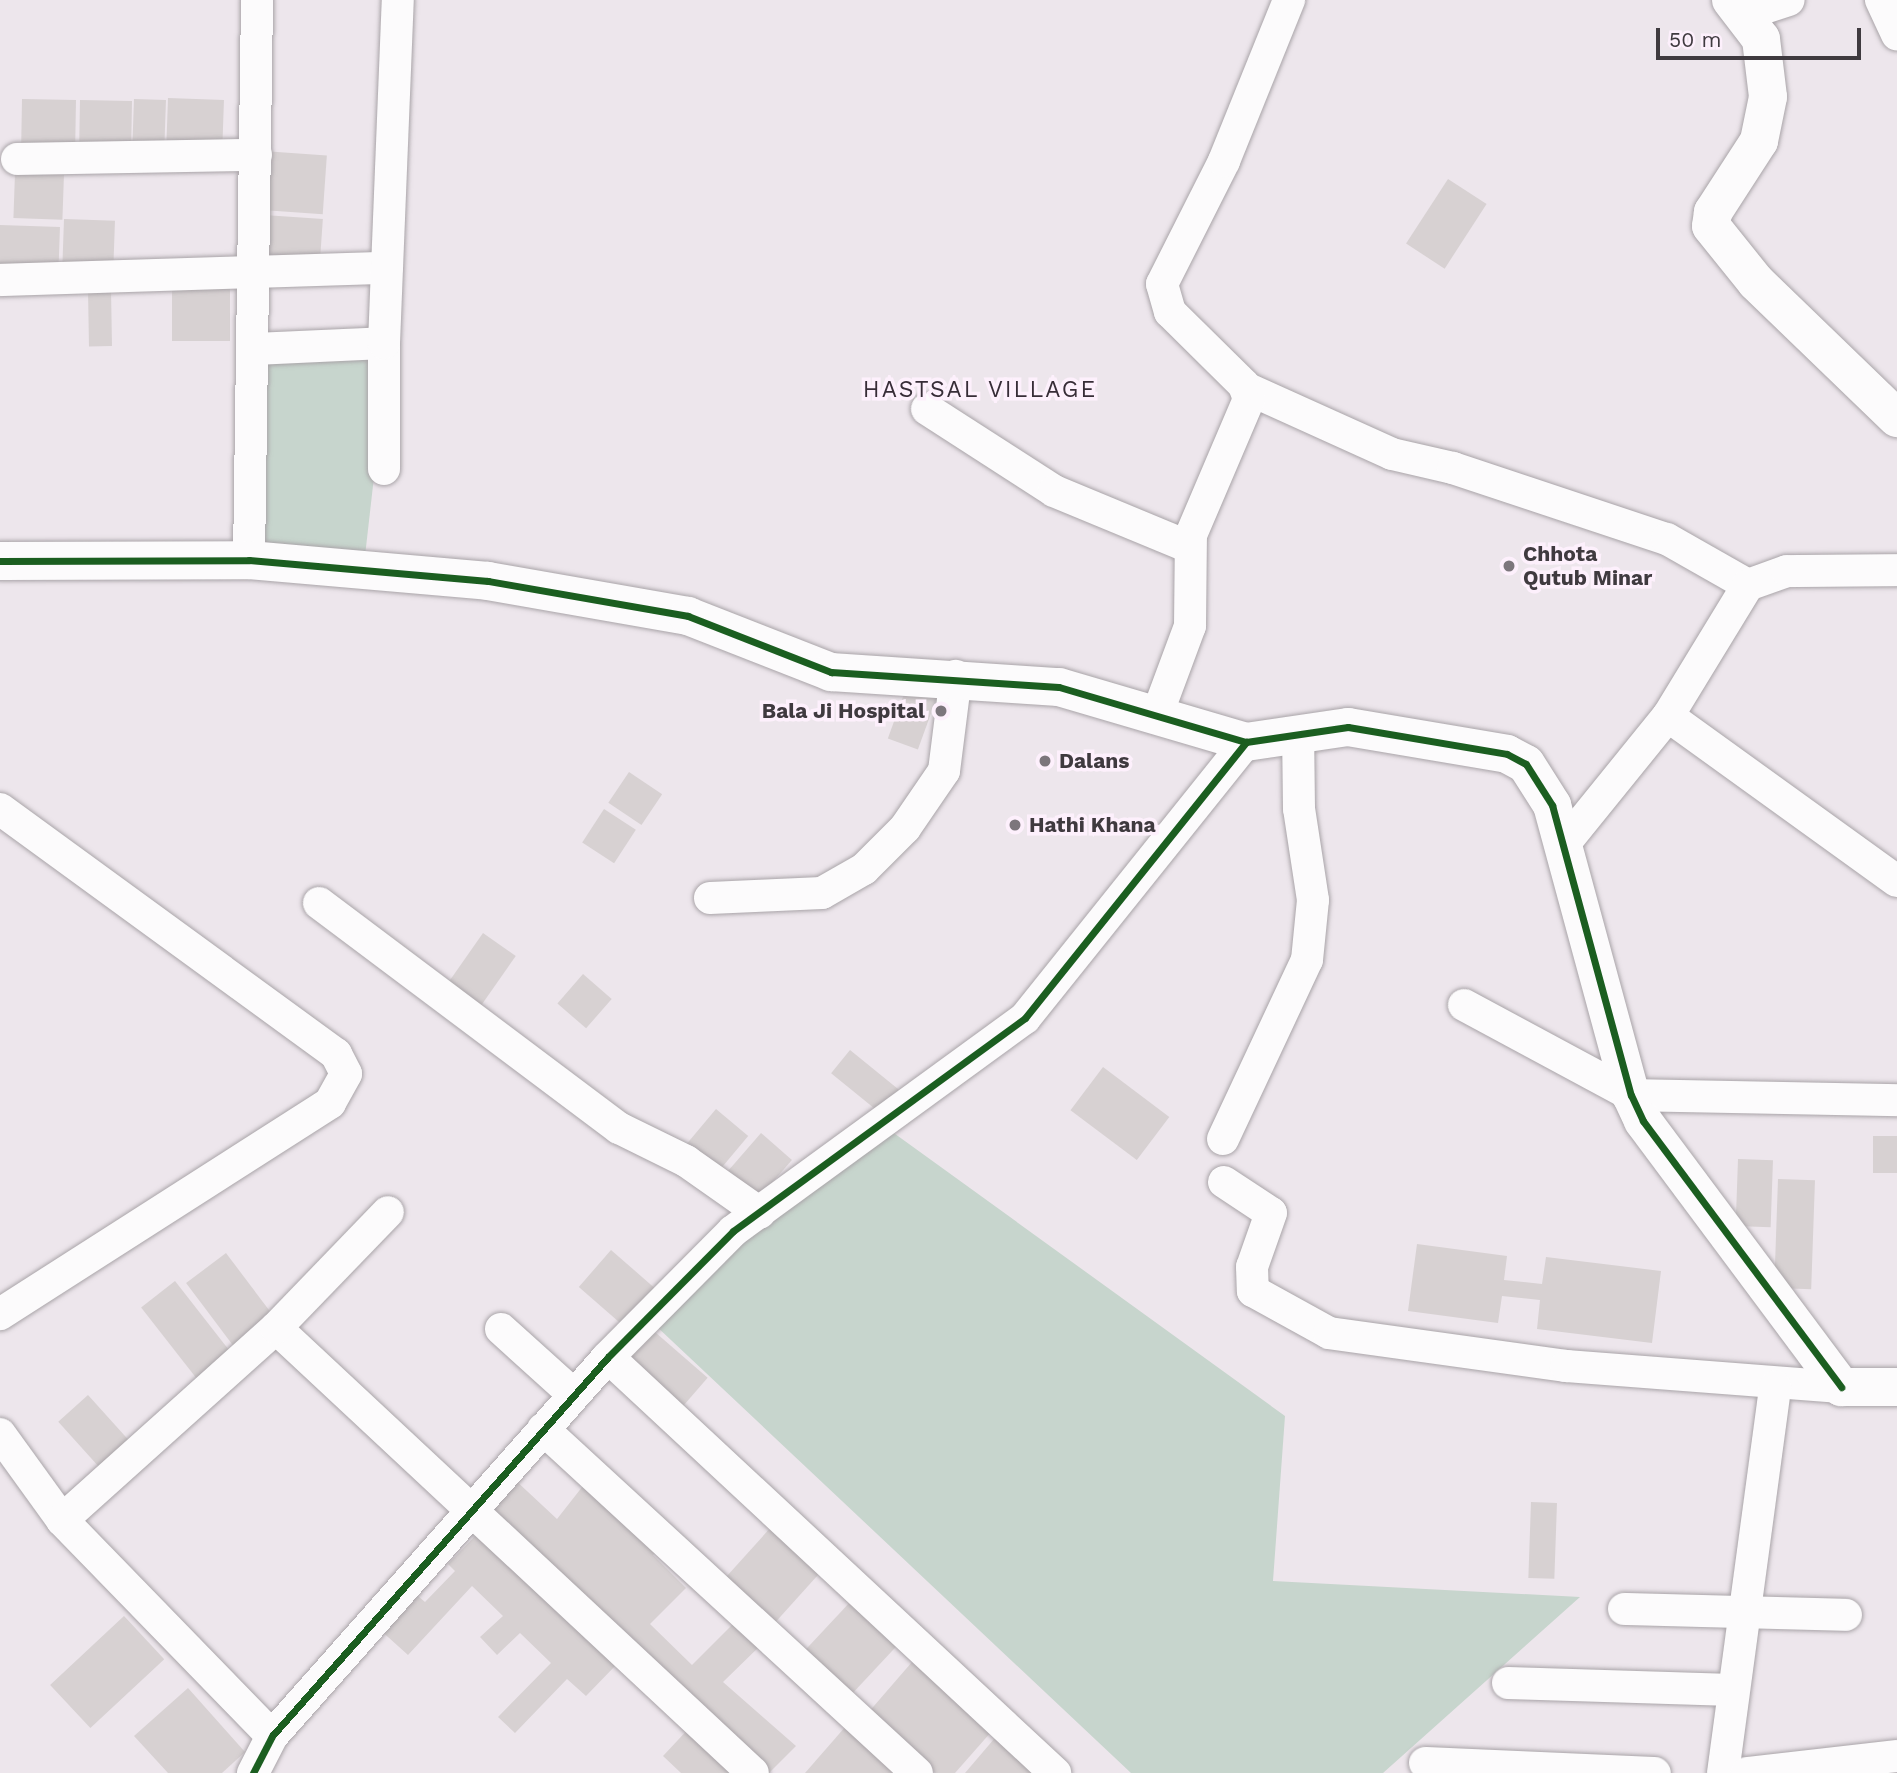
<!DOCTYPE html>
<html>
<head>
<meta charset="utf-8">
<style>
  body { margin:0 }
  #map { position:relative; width:1897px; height:1773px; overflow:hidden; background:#ede6ec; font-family:"Work Sans",sans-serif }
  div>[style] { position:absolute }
  .green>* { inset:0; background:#c7d5cd }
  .building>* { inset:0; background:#d7d1d2; transform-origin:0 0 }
  .roads { filter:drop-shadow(0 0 2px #a9a4a8) drop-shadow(0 0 2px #a9a4a8) }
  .minor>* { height:32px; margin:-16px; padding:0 16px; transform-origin:16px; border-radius:16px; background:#fcfbfc }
  .tertiary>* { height:38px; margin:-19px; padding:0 19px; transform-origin:19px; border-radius:19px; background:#fcfbfc }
  .cycleway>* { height:7px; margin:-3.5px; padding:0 3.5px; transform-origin:3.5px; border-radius:3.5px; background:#1b5e20 }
  .dots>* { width:19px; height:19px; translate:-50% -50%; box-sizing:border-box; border:4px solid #fdf0fc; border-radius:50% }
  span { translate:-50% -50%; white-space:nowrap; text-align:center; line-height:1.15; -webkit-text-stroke:7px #fdf0fc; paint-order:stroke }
  .poi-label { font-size:21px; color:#3f3a3f; font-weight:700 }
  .left { translate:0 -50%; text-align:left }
  .right { translate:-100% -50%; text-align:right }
  .neighbourhood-label { font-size:23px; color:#372d37; letter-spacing:2px }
  .scale { position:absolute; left:1656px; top:28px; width:205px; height:32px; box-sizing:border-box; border:4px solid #3f3a3f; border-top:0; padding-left:9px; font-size:21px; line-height:24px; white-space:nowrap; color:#3f3a3f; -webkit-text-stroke:5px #fdf0fc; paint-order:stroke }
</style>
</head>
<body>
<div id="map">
  <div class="green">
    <div style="clip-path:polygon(261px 352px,379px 352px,380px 424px,365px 556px,252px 553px)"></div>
    <div style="clip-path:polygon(891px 1131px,1285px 1416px,1273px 1581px,1580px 1597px,1383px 1773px,1131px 1773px,655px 1325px,721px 1245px)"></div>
  </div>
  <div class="building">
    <div style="left:168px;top:98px;width:56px;height:50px;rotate:2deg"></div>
    <div style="left:22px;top:99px;width:54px;height:48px;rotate:1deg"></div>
    <div style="left:134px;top:99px;width:32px;height:45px;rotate:2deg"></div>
    <div style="left:80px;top:100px;width:52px;height:45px;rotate:1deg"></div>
    <div style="left:263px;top:151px;width:64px;height:59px;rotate:4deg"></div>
    <div style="left:15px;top:173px;width:49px;height:45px;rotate:2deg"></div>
    <div style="left:1448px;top:179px;width:46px;height:77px;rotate:33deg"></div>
    <div style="left:264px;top:215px;width:59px;height:51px;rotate:4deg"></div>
    <div style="left:64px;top:219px;width:51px;height:54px;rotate:2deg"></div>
    <div style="left:0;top:225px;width:60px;height:47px;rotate:2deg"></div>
    <div style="left:172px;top:287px;width:58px;height:54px"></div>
    <div style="left:111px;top:289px;width:57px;height:23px;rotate:89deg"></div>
    <div style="left:908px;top:683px;width:32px;height:59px;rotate:20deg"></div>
    <div style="left:629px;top:772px;width:40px;height:37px;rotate:34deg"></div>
    <div style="left:604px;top:809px;width:38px;height:40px;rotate:33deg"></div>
    <div style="left:483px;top:933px;width:40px;height:61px;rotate:35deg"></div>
    <div style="left:583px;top:974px;width:38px;height:39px;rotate:41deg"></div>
    <div style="left:850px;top:1050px;width:63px;height:30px;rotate:39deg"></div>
    <div style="left:1103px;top:1067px;width:83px;height:54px;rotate:37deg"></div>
    <div style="left:716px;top:1109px;width:42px;height:46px;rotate:40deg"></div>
    <div style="left:761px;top:1133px;width:41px;height:50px;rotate:41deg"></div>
    <div style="left:1873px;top:1136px;width:24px;height:37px"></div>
    <div style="left:1738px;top:1159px;width:35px;height:67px;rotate:2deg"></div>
    <div style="left:1778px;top:1179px;width:37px;height:109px;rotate:2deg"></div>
    <div style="clip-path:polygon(1417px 1244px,1507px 1256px,1504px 1280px,1542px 1284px,1546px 1257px,1661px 1271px,1652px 1343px,1537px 1329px,1540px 1300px,1502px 1296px,1498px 1323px,1408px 1311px)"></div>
    <div style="left:611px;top:1250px;width:57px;height:49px;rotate:41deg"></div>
    <div style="left:226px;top:1253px;width:84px;height:50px;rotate:53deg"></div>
    <div style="left:175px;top:1281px;width:100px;height:43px;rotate:52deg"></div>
    <div style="left:648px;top:1326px;width:79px;height:39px;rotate:41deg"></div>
    <div style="left:88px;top:1395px;width:63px;height:40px;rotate:48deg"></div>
    <div style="clip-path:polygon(590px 1477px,662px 1546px,653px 1555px,686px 1588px,650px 1624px,692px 1665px,739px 1618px,763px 1643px,723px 1682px,796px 1746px,769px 1773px,482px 1511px,513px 1478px,557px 1519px)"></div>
    <div style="left:1531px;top:1502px;width:26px;height:76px;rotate:2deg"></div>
    <div style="left:772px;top:1526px;width:67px;height:69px;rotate:42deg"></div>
    <div style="clip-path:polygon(479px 1532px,617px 1664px,586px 1696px,567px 1679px,515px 1733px,498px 1717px,551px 1663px,520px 1633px,497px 1655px,480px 1637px,503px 1616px,472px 1586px,408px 1655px,378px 1628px,412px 1591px,425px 1602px,455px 1571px,448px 1564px)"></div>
    <div style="left:852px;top:1600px;width:64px;height:75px;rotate:43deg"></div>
    <div style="left:124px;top:1616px;width:59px;height:101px;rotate:47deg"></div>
    <div style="clip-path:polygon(912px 1662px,992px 1731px,955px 1773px,935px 1773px,867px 1714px)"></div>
    <div style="clip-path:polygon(188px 1688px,245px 1752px,222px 1773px,168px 1773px,134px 1736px)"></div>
    <div style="clip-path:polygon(692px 1725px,742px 1773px,681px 1773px,663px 1756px)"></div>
    <div style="clip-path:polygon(846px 1726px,896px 1769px,893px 1773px,805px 1773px)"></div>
    <div style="clip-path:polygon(1000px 1732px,1049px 1773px,965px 1773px)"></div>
  </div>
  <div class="roads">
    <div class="minor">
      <div style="left:1881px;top:0;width:38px;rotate:65deg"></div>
      <div style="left:1735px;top:3px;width:27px;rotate:13deg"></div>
      <div style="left:1761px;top:9px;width:29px;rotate:-18deg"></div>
      <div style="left:17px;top:159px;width:239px;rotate:-1deg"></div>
      <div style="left:0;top:280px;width:387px;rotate:-1.8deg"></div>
      <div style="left:384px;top:343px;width:126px;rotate:90deg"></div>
      <div style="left:254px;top:349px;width:130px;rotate:-2.6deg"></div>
      <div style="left:384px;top:343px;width:343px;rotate:-87.7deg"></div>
      <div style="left:1246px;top:388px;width:160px;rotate:24.3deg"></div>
      <div style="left:1392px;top:454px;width:63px;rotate:12.9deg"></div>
      <div style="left:1453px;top:468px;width:225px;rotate:18.4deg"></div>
      <div style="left:1667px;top:539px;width:93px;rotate:29.6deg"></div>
      <div style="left:927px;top:409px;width:151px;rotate:32.8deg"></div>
      <div style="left:1054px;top:491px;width:146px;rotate:22.5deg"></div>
      <div style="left:249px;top:560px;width:560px;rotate:-89.18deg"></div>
      <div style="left:1158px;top:712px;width:92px;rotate:-69.6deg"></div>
      <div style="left:1190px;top:626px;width:91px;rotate:-89.4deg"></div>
      <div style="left:1191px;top:535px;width:148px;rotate:-66.9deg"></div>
      <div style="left:1249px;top:399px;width:15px;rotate:-110deg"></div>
      <div style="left:1244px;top:385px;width:104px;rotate:-135.4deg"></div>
      <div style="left:1170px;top:312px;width:29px;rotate:-106deg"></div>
      <div style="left:1162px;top:284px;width:138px;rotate:-63.2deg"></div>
      <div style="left:1224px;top:161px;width:174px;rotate:-68deg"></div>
      <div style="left:1668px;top:716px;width:282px;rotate:35.8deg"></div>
      <div style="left:0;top:809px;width:416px;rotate:36.1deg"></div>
      <div style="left:336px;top:1054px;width:22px;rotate:63deg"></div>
      <div style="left:346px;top:1074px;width:33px;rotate:119deg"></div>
      <div style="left:330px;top:1103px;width:392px;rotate:147.4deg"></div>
      <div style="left:1565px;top:843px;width:164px;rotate:-51deg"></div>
      <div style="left:1668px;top:716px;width:153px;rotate:-58.6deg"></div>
      <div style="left:1748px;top:585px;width:41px;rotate:-19.7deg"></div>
      <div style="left:1787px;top:571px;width:110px;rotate:-0.5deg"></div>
      <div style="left:710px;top:898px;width:112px;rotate:-2.6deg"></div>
      <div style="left:822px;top:893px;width:48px;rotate:-29.7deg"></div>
      <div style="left:864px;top:869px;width:58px;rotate:-45deg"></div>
      <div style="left:905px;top:828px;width:69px;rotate:-55.6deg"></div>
      <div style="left:944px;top:771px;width:96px;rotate:-82.8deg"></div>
      <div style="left:319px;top:903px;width:375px;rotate:36.9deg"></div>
      <div style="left:619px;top:1128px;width:75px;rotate:26.2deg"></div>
      <div style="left:686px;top:1161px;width:90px;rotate:35.1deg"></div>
      <div style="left:1464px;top:1005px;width:190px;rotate:28.3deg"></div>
      <div style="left:1631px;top:1095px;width:266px;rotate:1.1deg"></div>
      <div style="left:1223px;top:1139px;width:198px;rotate:-64.9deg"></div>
      <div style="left:1307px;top:960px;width:60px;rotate:-84.3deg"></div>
      <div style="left:1313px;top:900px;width:92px;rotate:-98.7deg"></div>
      <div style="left:1299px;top:809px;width:77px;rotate:-90.7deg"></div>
      <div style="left:1224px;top:1182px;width:56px;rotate:33.4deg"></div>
      <div style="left:1271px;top:1213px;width:57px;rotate:109.4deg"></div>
      <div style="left:1252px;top:1267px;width:24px;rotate:88deg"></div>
      <div style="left:1253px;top:1291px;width:87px;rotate:28.9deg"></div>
      <div style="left:1329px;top:1333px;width:239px;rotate:7.9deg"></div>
      <div style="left:1566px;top:1366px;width:276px;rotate:4.4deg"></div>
      <div style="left:276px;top:1328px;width:652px;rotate:43.01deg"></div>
      <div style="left:501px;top:1329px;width:98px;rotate:42.1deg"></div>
      <div style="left:608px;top:1357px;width:611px;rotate:42.94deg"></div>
      <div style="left:543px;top:1429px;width:508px;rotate:42.61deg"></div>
      <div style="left:0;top:1434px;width:106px;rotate:54.2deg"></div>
      <div style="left:62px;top:1520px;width:301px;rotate:45.8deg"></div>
      <div style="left:62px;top:1520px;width:288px;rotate:-41.9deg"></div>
      <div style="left:276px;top:1328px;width:161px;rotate:-46deg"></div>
      <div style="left:1624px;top:1609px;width:222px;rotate:1.5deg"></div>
      <div style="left:1508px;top:1683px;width:225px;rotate:1.8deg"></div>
      <div style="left:1425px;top:1763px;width:230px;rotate:2.5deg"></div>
      <div style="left:253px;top:1773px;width:42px;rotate:-62.8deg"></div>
      <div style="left:272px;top:1736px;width:506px;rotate:-48.44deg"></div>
      <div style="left:608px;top:1357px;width:177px;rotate:-45.2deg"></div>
      <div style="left:733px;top:1231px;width:361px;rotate:-36.1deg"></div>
      <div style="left:1025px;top:1018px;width:354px;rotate:-51.3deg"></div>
      <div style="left:1723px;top:1773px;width:390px;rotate:-82.3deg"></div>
      <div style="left:1747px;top:1773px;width:151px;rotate:-6.5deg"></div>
    </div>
    <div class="tertiary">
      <div style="left:1731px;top:0;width:49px;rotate:52.4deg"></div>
      <div style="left:1761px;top:39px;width:58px;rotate:83.1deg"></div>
      <div style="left:1768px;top:97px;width:45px;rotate:101.6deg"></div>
      <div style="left:1759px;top:141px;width:85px;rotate:122.9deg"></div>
      <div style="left:1713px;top:212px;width:14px;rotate:98deg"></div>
      <div style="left:1711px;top:226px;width:72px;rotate:51.2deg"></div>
      <div style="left:1756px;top:282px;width:196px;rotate:44deg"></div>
      <div style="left:0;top:561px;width:249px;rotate:-0.2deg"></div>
      <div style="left:249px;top:560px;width:240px;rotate:5deg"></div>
      <div style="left:488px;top:581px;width:203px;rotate:9.9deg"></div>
      <div style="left:688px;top:616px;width:154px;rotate:21.4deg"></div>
      <div style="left:831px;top:672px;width:228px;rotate:3.8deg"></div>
      <div style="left:1059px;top:687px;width:195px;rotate:16.4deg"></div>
      <div style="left:1246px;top:742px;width:103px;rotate:-8.4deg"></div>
      <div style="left:1348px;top:727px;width:161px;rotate:9.6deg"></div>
      <div style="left:1507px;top:754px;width:21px;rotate:28deg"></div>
      <div style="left:1526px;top:764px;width:49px;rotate:57.6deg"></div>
      <div style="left:1552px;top:805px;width:301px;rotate:74.8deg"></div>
      <div style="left:1631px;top:1095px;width:29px;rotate:65deg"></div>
      <div style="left:1643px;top:1121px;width:332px;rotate:53.3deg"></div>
      <div style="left:1841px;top:1387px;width:56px"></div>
    </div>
  </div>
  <div class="cycleway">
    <div style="left:0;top:561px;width:249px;rotate:-0.2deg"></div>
    <div style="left:249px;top:560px;width:240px;rotate:5deg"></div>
    <div style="left:488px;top:581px;width:203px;rotate:9.9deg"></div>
    <div style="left:688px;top:616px;width:154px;rotate:21.4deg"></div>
    <div style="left:831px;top:672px;width:228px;rotate:3.8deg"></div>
    <div style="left:1059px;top:687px;width:195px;rotate:16.4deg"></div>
    <div style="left:1246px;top:742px;width:103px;rotate:-8.4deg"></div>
    <div style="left:1348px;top:727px;width:161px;rotate:9.6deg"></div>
    <div style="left:1507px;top:754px;width:21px;rotate:28deg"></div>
    <div style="left:1526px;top:764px;width:49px;rotate:57.6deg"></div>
    <div style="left:1552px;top:805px;width:301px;rotate:74.8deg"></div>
    <div style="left:1631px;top:1095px;width:29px;rotate:65deg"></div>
    <div style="left:1643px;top:1121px;width:332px;rotate:53.3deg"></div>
    <div style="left:253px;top:1773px;width:42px;rotate:-62.8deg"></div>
    <div style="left:272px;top:1736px;width:506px;rotate:-48.44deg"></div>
    <div style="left:608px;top:1357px;width:177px;rotate:-45.2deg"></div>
    <div style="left:733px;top:1231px;width:361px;rotate:-36.1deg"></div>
    <div style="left:1025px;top:1018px;width:354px;rotate:-51.3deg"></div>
  </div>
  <div class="dots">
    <div style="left:1509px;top:566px;background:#7c767c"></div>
    <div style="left:941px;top:711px;background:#7c767c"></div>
    <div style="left:1045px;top:761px;background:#7c767c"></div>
    <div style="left:1015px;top:825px;background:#7c767c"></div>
  </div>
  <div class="poi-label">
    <span class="left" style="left:1523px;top:566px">Chhota<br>Qutub Minar</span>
    <span class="right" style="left:925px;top:711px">Bala Ji Hospital</span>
    <span class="left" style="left:1059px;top:761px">Dalans</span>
    <span class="left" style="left:1029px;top:825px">Hathi Khana</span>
  </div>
  <div class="neighbourhood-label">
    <span style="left:980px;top:390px">HASTSAL VILLAGE</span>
  </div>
  <div class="scale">50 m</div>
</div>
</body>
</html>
